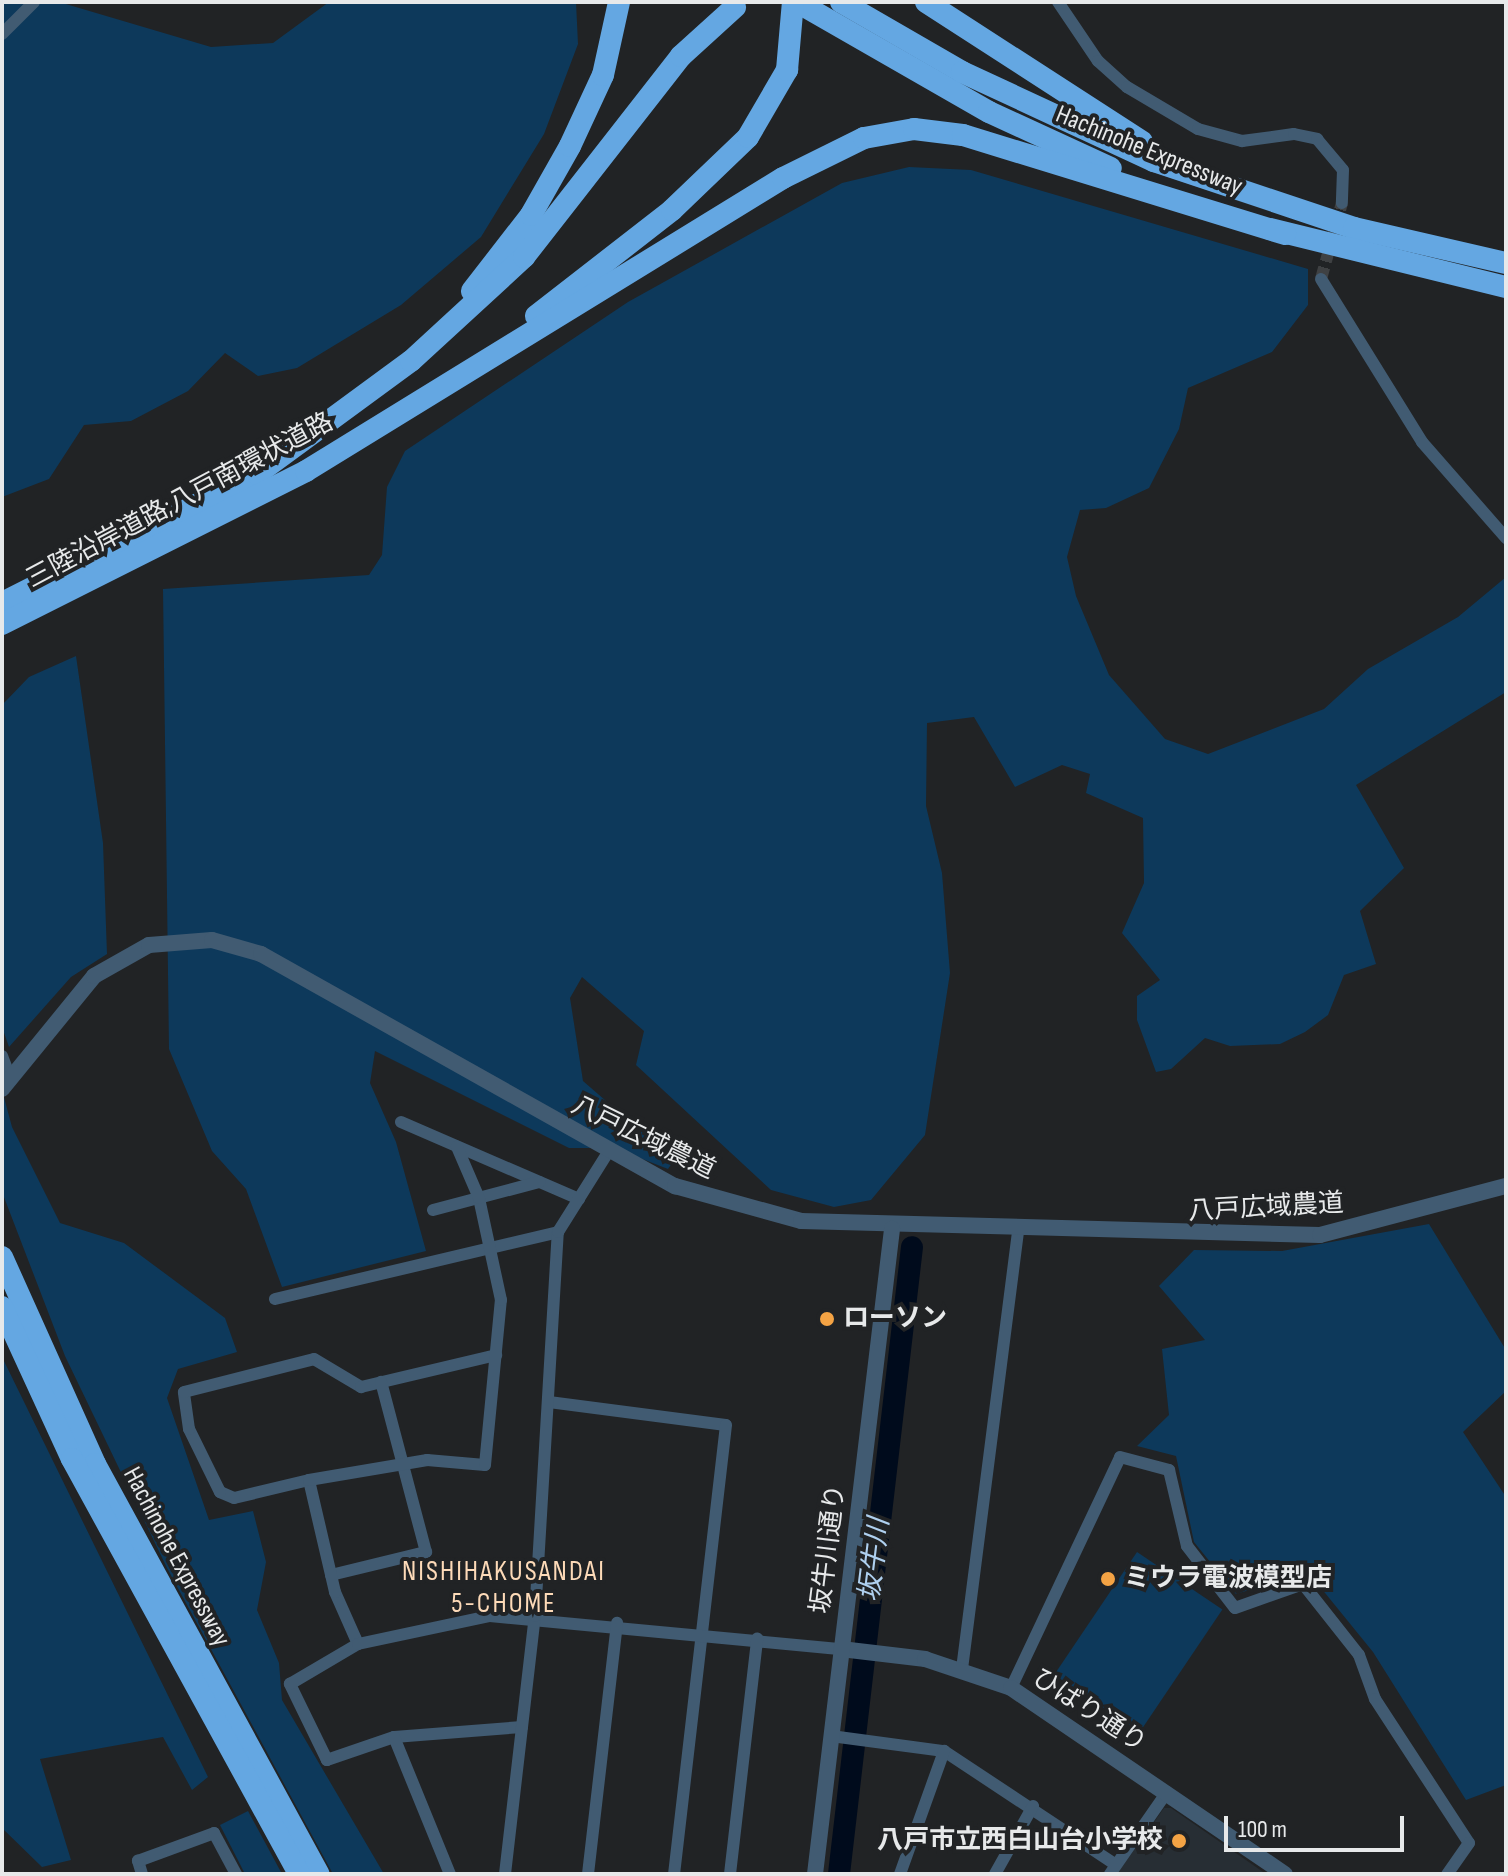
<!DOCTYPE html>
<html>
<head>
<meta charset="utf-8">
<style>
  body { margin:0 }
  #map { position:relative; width:1508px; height:1876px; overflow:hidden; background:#212325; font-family:"Sofia Sans Condensed","Noto Sans JP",sans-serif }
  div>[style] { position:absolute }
  .built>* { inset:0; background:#272e34 }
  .green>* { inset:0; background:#0d395b; transform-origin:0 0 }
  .river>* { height:22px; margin:-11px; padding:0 11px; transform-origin:11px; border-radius:11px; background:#000b1c }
  .minor-tunnel>* { height:12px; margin-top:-6px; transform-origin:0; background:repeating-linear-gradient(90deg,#3f4143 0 12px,transparent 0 18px) }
  .minor>* { height:12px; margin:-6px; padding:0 6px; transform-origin:6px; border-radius:6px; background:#415b72 }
  .tertiary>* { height:16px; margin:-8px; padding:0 8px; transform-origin:8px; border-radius:8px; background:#415b72 }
  .motorway>* { height:22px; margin:-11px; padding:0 11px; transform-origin:11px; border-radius:11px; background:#64a7e2 }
  .dots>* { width:22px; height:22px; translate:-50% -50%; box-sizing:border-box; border:4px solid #212325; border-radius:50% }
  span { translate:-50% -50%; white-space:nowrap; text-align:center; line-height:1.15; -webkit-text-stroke:8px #212325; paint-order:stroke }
  .street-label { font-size:26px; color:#e7e9ea }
  .poi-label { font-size:26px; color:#e7e9ea; font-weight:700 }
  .left { translate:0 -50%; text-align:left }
  .right { translate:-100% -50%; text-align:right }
  .water-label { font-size:28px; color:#afd0ef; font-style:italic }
  .neighbourhood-label { font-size:28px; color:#fddab8; letter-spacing:2px }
  .frame { position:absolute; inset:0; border:4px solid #e7e9ea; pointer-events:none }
  .scale { position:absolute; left:1224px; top:1816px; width:180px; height:36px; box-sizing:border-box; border:4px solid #e7e9ea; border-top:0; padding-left:10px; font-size:24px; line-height:28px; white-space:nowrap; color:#e7e9ea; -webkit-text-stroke:6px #212325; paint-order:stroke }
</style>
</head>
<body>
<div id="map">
  <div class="built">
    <div style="clip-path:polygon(1164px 1808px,1171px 1808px,1266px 1874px,1117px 1874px)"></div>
  </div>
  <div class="green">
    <div style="clip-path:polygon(2px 2px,59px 2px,211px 47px,273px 43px,329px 2px,576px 2px,578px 44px,544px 134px,481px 237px,401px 305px,297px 368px,258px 376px,225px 353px,188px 391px,131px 421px,84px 425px,49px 479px,2px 497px)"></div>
    <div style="clip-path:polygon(909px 167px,971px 170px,1308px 269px,1308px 305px,1272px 352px,1188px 388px,1179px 429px,1149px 488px,1106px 508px,1080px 510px,1067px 557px,1076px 596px,1109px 675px,1165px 739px,1208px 754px,1324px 709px,1368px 669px,1458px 617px,1506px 577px,1506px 692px,1356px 785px,1404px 868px,1360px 911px,1376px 964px,1344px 975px,1328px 1015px,1305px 1032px,1280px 1044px,1230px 1046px,1205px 1038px,1171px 1069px,1156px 1072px,1137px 1020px,1137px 996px,1160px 980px,1122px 933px,1144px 883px,1143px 818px,1086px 793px,1090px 774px,1062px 765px,1015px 787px,974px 717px,927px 723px,926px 806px,942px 873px,950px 973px,925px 1135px,871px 1200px,834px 1207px,771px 1190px,636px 1065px,644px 1031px,582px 977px,570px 998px,583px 1081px,674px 1160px,668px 1169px,614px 1148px,569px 1148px,375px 1051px,370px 1083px,396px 1142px,426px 1251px,282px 1287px,246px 1189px,212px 1151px,169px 1049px,163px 589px,369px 575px,382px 555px,387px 487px,405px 451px,628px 302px,842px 183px)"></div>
    <div style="clip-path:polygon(76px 656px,103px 843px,107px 954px,71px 977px,9px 1047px,2px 1027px,2px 705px,29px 677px)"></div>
    <div style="clip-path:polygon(2px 1090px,12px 1127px,60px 1223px,124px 1243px,225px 1318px,237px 1352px,178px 1369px,167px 1398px,209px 1520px,253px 1511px,266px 1562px,257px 1610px,279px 1663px,282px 1700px,384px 1874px,333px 1874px,167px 1568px,65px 1356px,2px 1192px)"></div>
    <div style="clip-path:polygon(1429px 1224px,1506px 1350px,1506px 1391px,1463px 1432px,1506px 1497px,1506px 1785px,1466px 1800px,1373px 1652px,1308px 1572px,1236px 1594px,1194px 1542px,1176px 1456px,1137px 1446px,1169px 1415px,1162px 1349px,1205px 1340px,1159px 1286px,1194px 1250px,1282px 1251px)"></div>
    <div style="clip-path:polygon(2px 1357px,208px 1777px,192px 1790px,163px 1737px,40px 1759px,71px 1860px,42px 1867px,2px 1828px)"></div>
    <div style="left:1137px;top:1552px;width:103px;height:148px;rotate:34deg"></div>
    <div style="clip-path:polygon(248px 1811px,282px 1874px,245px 1874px,220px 1825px)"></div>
  </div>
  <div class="river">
    <div style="left:839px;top:1874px;width:631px;rotate:-83.36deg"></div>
  </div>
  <div class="minor-tunnel">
    <div style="left:1321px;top:279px;width:79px;rotate:-74.6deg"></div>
  </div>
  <div class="minor">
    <div style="left:1058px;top:2px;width:71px;rotate:55.9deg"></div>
    <div style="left:1098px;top:61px;width:39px;rotate:42deg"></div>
    <div style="left:1127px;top:87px;width:82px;rotate:30.6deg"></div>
    <div style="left:1198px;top:129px;width:46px;rotate:15.3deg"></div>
    <div style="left:1242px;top:141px;width:52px;rotate:-7.7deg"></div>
    <div style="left:1294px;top:134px;width:24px;rotate:12deg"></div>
    <div style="left:1317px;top:139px;width:40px;rotate:50deg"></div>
    <div style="left:1343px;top:170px;width:33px;rotate:92deg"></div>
    <div style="left:2px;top:34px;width:45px;rotate:-45deg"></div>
    <div style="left:1321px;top:279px;width:192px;rotate:58.2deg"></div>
    <div style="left:1422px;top:442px;width:128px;rotate:48.8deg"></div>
    <div style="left:2px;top:1056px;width:22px;rotate:69deg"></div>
    <div style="left:401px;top:1122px;width:194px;rotate:23.4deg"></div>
    <div style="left:433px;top:1210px;width:110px;rotate:-14.8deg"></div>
    <div style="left:275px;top:1299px;width:291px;rotate:-13.3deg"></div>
    <div style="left:549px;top:1402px;width:178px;rotate:7.4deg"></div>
    <div style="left:726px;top:1425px;width:452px;rotate:96.6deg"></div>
    <div style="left:309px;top:1480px;width:77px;rotate:166.5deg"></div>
    <div style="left:234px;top:1498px;width:15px;rotate:-157deg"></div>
    <div style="left:220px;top:1492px;width:70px;rotate:-116.2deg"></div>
    <div style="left:189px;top:1429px;width:37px;rotate:-98deg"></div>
    <div style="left:184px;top:1392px;width:134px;rotate:-14.2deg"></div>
    <div style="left:314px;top:1359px;width:55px;rotate:30.8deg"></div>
    <div style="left:361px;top:1387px;width:139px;rotate:-13.3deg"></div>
    <div style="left:331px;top:1575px;width:98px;rotate:-13.6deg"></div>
    <div style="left:426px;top:1552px;width:176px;rotate:-104.8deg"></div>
    <div style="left:358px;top:1644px;width:57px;rotate:-113.9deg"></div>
    <div style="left:335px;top:1592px;width:115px;rotate:-103.1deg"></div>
    <div style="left:309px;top:1480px;width:120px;rotate:-9.6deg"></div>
    <div style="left:427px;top:1460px;width:58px;rotate:4.9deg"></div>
    <div style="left:485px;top:1465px;width:166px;rotate:-84.5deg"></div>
    <div style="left:501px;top:1300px;width:104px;rotate:-102.2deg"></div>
    <div style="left:479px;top:1198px;width:56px;rotate:-113.3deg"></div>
    <div style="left:962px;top:1669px;width:440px;rotate:-82.7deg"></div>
    <div style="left:1011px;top:1688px;width:255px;rotate:-64.7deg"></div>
    <div style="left:1120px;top:1457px;width:51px;rotate:14.9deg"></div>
    <div style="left:1169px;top:1470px;width:78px;rotate:76.7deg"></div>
    <div style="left:1187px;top:1546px;width:78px;rotate:52.3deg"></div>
    <div style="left:1235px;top:1608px;width:72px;rotate:-19.4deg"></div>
    <div style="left:1303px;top:1584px;width:90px;rotate:51.7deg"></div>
    <div style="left:1359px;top:1655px;width:47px;rotate:70deg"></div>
    <div style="left:1375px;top:1699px;width:172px;rotate:56.9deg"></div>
    <div style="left:1469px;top:1843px;width:38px;rotate:125deg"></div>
    <div style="left:522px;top:1727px;width:128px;rotate:175.5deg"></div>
    <div style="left:394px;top:1737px;width:71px;rotate:161.1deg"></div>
    <div style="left:327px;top:1760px;width:85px;rotate:-116deg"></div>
    <div style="left:290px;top:1684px;width:79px;rotate:-30.5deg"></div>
    <div style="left:358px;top:1644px;width:135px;rotate:-12deg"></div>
    <div style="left:490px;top:1616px;width:353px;rotate:5.4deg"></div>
    <div style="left:831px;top:1736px;width:114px;rotate:7.6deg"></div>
    <div style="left:944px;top:1751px;width:206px;rotate:33.5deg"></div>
    <div style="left:394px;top:1737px;width:148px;rotate:67.8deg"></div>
    <div style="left:142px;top:1874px;width:14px;rotate:-107deg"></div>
    <div style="left:138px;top:1861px;width:81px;rotate:-20.2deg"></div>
    <div style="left:214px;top:1833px;width:47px;rotate:61.8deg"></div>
    <div style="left:505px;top:1874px;width:260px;rotate:-83.4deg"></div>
    <div style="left:535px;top:1616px;width:385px;rotate:-86.6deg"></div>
    <div style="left:558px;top:1232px;width:92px;rotate:-57.9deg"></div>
    <div style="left:588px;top:1874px;width:253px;rotate:-83.4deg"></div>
    <div style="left:730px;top:1874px;width:237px;rotate:-83.4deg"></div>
    <div style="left:900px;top:1874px;width:131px;rotate:-70.3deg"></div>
    <div style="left:995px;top:1874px;width:78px;rotate:-60.8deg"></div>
    <div style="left:1110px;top:1874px;width:100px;rotate:-55.2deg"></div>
  </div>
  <div class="tertiary">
    <div style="left:2px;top:1089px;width:146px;rotate:-50.8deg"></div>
    <div style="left:94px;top:976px;width:63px;rotate:-29.4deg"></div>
    <div style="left:149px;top:945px;width:63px;rotate:-4.5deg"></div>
    <div style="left:212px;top:940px;width:51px;rotate:15.9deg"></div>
    <div style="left:261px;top:954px;width:475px;rotate:29.3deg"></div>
    <div style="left:675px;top:1186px;width:131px;rotate:15.5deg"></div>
    <div style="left:801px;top:1221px;width:519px;rotate:1.55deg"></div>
    <div style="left:1320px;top:1235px;width:192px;rotate:-14.8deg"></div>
    <div style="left:841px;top:1649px;width:85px;rotate:6.8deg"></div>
    <div style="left:925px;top:1659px;width:91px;rotate:18.6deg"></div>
    <div style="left:1011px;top:1688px;width:331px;rotate:34.2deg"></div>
    <div style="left:815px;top:1874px;width:650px;rotate:-83.19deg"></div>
  </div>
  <div class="motorway">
    <div style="left:797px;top:2px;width:221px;rotate:29.8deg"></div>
    <div style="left:989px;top:112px;width:134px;rotate:24.7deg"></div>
    <div style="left:841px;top:2px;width:140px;rotate:30deg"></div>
    <div style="left:962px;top:72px;width:212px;rotate:24.9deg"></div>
    <div style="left:1154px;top:161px;width:211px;rotate:18.5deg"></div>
    <div style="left:1354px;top:228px;width:156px;rotate:13deg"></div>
    <div style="left:926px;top:2px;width:257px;rotate:32.9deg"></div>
    <div style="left:1270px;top:229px;width:243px;rotate:13.8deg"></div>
    <div style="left:472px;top:291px;width:96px;rotate:-52.2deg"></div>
    <div style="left:531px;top:215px;width:79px;rotate:-60.5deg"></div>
    <div style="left:570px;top:146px;width:78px;rotate:-65.1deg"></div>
    <div style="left:603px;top:75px;width:75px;rotate:-77.6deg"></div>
    <div style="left:536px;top:316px;width:172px;rotate:-37.9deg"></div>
    <div style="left:672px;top:210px;width:105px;rotate:-43.8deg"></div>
    <div style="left:748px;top:137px;width:78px;rotate:-59.8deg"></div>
    <div style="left:787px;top:70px;width:68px;rotate:-85deg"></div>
    <div style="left:2px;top:603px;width:286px;rotate:-26.8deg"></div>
    <div style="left:257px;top:474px;width:191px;rotate:-36.3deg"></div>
    <div style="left:411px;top:361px;width:154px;rotate:-42.6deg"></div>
    <div style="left:524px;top:257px;width:255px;rotate:-52deg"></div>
    <div style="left:681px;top:56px;width:73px;rotate:-42.2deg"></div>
    <div style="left:2px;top:624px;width:340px;rotate:-26.7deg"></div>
    <div style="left:306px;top:471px;width:560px;rotate:-31.56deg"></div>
    <div style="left:783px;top:178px;width:90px;rotate:-26.3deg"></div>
    <div style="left:864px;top:138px;width:51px;rotate:-10.2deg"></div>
    <div style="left:914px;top:129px;width:49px;rotate:7deg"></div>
    <div style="left:963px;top:135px;width:337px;rotate:17.1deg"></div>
    <div style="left:2px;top:1257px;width:227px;rotate:65.8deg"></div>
    <div style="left:95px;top:1464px;width:467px;rotate:61.4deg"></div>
    <div style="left:2px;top:1307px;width:167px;rotate:65.3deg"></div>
    <div style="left:72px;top:1459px;width:473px;rotate:61.3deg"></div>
  </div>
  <div class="dots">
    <div style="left:827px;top:1319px;background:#f4a344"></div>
    <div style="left:1108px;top:1579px;background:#f4a344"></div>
    <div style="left:1179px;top:1841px;background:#f4a344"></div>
  </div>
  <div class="street-label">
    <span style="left:1149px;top:151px;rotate:22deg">Hachinohe Expressway</span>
    <span style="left:180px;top:501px;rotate:-28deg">三陸沿岸道路;八戸南環状道路</span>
    <span style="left:643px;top:1138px;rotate:26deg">八戸広域農道</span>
    <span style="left:1266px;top:1208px;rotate:-3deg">八戸広域農道</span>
    <span style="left:829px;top:1549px;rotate:-83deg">坂牛川通り</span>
    <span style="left:176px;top:1557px;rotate:62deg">Hachinohe Expressway</span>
    <span style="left:1089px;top:1711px;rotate:33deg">ひばり通り</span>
  </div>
  <div class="poi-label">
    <span class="left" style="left:843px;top:1319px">ローソン</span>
    <span class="left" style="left:1124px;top:1579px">ミウラ電波模型店</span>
    <span class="right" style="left:1163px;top:1841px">八戸市立西白山台小学校</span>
  </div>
  <div class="water-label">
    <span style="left:875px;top:1560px;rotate:-83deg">坂牛川</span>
  </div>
  <div class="neighbourhood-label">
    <span style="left:504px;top:1588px">NISHIHAKUSANDAI<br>5-CHOME</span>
  </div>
  <div class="frame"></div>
  <div class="scale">100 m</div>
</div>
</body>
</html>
